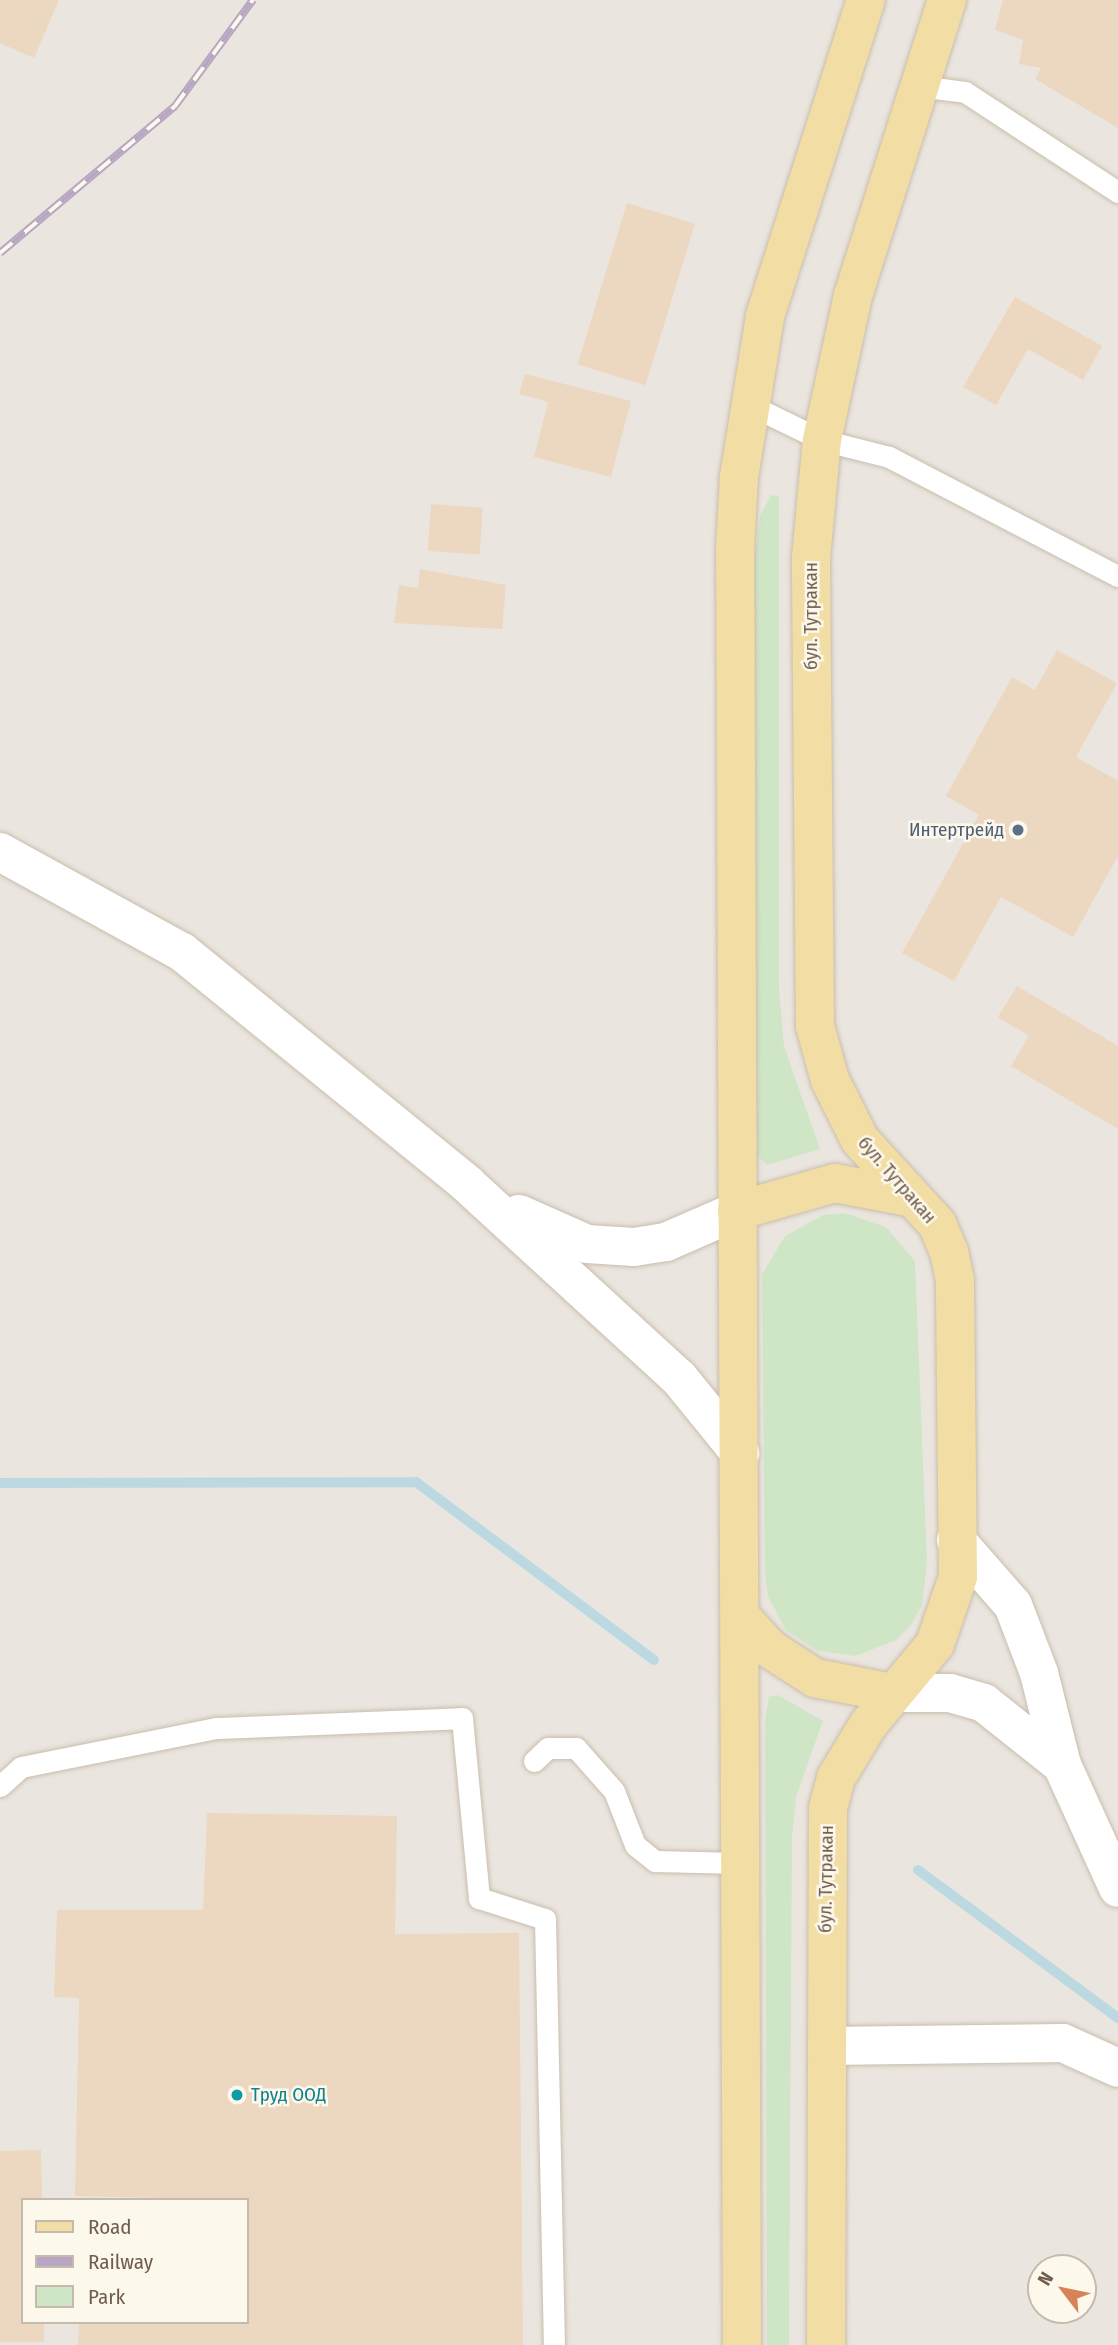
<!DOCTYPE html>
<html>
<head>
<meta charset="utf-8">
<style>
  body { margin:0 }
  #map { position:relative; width:1118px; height:2345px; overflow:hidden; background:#faf4e6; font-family:"Fira Sans Condensed",sans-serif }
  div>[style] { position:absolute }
  .industrial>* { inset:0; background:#eae6df }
  .green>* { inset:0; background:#cfe6c6 }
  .stream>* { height:10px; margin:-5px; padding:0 5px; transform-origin:5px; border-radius:5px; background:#bcd8e1 }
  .building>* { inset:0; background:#ecd7c0; transform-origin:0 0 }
  .roads { filter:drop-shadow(0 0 2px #cabdad) drop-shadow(0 0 2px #cabdad) }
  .lane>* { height:21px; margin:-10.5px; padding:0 10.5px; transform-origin:10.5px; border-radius:10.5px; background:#fff }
  .street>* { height:38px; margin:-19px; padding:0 19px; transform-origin:19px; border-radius:19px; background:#fff }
  .primary>* { height:38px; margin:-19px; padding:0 19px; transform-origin:19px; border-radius:19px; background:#f2dea5 }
  .rail>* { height:8px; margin-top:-4px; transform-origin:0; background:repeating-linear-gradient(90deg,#fdf8ec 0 16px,#b8a6c2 0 32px); box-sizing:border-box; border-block:2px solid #b8a6c2 }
  .dots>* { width:19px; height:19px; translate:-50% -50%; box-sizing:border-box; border:4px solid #fdf8ec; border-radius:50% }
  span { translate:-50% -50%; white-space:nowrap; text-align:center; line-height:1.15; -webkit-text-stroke:5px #fdf8ec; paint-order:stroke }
  .street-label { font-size:19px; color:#705e4d }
  .service-label { font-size:19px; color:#4e5e75 }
  .right { translate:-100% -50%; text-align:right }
  .culture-label { font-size:19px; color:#0d838f }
  .left { translate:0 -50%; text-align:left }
  .legend { position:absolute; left:21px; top:2198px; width:228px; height:126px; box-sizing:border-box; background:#fdf8ec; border:2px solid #c5baac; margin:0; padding:9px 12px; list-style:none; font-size:21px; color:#705e4d }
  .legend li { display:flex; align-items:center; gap:14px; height:35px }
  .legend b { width:35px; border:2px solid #c5baac }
  .north { position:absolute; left:1027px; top:2254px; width:70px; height:70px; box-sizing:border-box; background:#fdf8ec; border:2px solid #c5baac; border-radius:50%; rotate:302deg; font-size:19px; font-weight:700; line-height:28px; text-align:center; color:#705e4d }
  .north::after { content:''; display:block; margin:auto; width:24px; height:32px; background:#d78357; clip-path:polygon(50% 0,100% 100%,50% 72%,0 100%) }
</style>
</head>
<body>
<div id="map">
  <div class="industrial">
    <div style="clip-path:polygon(evenodd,0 0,1118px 0,1118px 2345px,0 2345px,0 0,23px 2200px,247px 2200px,247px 2322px,23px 2322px,23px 2200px,0 0,1041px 2268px,1083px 2268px,1083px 2310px,1041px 2310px,1041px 2268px)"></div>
  </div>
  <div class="green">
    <div style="clip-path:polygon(771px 495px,779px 496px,779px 989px,784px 1046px,820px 1149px,767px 1165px,757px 1155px,754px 563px,760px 516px)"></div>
    <div style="clip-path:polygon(845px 1213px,886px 1227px,915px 1261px,927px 1561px,922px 1605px,912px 1624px,896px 1640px,855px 1656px,818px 1651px,786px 1630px,768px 1597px,765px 1575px,762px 1274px,785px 1236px,823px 1215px)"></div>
    <div style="clip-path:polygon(778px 1695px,823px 1721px,796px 1797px,792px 1838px,789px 2345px,767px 2345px,765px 1720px,769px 1697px)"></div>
  </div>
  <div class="stream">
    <div style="left:0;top:1483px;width:416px;rotate:-0.1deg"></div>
    <div style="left:416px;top:1482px;width:297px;rotate:36.8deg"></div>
    <div style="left:918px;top:1870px;width:249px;rotate:36.5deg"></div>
  </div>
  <div class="building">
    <div style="clip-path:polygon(0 0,59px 0,34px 58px,0 43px)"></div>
    <div style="clip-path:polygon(1003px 0,1118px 0,1118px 128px,1035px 79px,1041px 68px,1019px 64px,1023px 40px,995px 30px)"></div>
    <div style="left:627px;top:203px;width:71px;height:169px;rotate:17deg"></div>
    <div style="clip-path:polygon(1015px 297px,1102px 346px,1083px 380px,1028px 349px,996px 405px,963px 387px)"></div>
    <div style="clip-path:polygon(525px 374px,631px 401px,611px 477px,534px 457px,548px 402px,519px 394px)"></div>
    <div style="left:431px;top:504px;width:52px;height:47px;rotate:4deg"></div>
    <div style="clip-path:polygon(420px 569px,506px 585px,502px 629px,394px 623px,399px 585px,418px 588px)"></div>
    <div style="clip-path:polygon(1057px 650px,1117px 683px,1076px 757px,1118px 781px,1118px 856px,1073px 937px,1001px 897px,954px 981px,902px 953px,979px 815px,946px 796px,1012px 677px,1035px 690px)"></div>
    <div style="clip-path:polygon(1017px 986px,1118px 1046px,1118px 1129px,1011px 1066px,1029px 1036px,998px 1017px)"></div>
    <div style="clip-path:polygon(207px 1813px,397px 1816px,395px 1934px,519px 1933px,523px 2345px,78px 2345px,79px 2322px,247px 2322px,247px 2200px,75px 2196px,79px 1998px,54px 1997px,57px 1910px,203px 1910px)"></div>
    <div style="clip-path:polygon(41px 2150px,42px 2200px,23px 2200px,23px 2322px,44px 2322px,44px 2342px,0 2342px,0 2151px)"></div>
  </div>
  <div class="roads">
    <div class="lane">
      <div style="left:919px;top:86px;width:46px;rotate:7.4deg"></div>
      <div style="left:965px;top:92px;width:183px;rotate:33.2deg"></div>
      <div style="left:750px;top:405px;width:80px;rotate:25.9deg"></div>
      <div style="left:822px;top:440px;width:69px;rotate:14.2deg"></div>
      <div style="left:889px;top:457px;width:258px;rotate:27.5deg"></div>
      <div style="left:534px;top:1761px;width:19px;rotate:-43deg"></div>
      <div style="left:548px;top:1748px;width:28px"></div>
      <div style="left:576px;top:1748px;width:57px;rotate:48.5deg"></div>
      <div style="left:614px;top:1791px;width:58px;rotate:68.7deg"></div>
      <div style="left:635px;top:1845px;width:26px;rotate:39deg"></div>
      <div style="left:655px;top:1861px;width:84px;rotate:1.4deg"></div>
      <div style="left:0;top:1786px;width:28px;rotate:-42deg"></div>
      <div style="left:21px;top:1767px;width:200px;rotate:-11.3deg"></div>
      <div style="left:217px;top:1728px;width:245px;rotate:-2.3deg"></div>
      <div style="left:462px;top:1718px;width:181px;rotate:84.6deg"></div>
      <div style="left:479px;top:1898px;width:69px;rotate:17.7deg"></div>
      <div style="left:545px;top:1919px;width:426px;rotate:88.8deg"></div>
    </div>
    <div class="street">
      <div style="left:0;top:852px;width:208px;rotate:28.8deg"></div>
      <div style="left:182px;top:952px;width:366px;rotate:39.1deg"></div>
      <div style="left:466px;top:1183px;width:289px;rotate:42.5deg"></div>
      <div style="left:679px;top:1378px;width:97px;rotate:50.9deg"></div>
      <div style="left:519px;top:1214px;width:74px;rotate:23.8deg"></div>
      <div style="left:587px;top:1244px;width:47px;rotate:3.7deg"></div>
      <div style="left:634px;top:1247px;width:32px;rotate:-9deg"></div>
      <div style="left:666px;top:1242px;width:77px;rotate:-23.6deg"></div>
      <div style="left:956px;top:1540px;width:86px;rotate:48.8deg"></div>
      <div style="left:1013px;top:1605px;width:73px;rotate:69.1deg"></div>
      <div style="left:1039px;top:1673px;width:95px;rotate:76deg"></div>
      <div style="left:1062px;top:1765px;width:135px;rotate:65.5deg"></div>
      <div style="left:892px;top:1693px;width:58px"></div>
      <div style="left:950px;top:1693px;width:35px;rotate:16deg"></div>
      <div style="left:984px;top:1703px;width:100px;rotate:38.5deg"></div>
      <div style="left:827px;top:2046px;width:236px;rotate:-0.7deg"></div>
      <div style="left:1063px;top:2043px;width:60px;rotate:24.4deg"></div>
    </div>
    <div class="primary">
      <div style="left:737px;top:1211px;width:102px;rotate:-15.9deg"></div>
      <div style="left:835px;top:1183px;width:79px;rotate:10.9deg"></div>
      <div style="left:741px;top:1617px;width:43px;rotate:47.8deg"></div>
      <div style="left:770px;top:1649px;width:54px;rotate:32.8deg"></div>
      <div style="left:815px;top:1678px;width:78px;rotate:11deg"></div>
      <div style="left:742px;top:2345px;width:1795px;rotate:-90.22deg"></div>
      <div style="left:735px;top:550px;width:73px;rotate:-86.9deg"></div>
      <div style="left:739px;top:477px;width:163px;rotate:-80.8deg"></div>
      <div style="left:765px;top:316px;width:332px;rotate:-72.3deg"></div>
      <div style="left:826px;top:2345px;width:537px;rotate:-89.79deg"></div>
      <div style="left:828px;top:1808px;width:31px;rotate:-75deg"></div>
      <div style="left:836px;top:1778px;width:62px;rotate:-58.9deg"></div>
      <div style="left:868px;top:1725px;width:105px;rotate:-50.4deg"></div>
      <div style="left:935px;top:1644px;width:71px;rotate:-71.1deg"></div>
      <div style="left:958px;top:1577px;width:297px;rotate:-90.6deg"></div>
      <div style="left:955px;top:1280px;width:29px;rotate:-102deg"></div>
      <div style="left:949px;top:1252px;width:30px;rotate:-113deg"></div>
      <div style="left:937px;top:1224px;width:114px;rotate:-132.5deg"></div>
      <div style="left:860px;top:1140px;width:67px;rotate:-116.6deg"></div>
      <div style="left:830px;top:1080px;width:56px;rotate:-105.5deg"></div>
      <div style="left:815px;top:1026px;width:468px;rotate:-90.5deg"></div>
      <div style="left:811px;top:558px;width:119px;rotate:-84.7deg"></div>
      <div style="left:822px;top:440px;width:147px;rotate:-77.9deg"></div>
      <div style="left:853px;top:296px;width:311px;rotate:-72.4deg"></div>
    </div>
  </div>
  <div class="rail">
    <div style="left:0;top:253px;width:229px;rotate:-40deg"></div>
    <div style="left:175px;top:106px;width:132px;rotate:-53.7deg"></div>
  </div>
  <div class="dots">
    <div style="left:1018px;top:830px;background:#5c6f8a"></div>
    <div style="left:237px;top:2095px;background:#0f9aa8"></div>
  </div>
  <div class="street-label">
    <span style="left:811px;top:616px;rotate:-90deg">бул. Тутракан</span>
    <span style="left:897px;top:1180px;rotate:49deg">бул. Тутракан</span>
    <span style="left:826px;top:1879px;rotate:-89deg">бул. Тутракан</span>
  </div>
  <div class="service-label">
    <span class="right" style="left:1004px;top:830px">Интертрейд</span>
  </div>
  <div class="culture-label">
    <span class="left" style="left:251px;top:2095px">Труд ООД</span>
  </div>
  <ul class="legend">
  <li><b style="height:9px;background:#f2dea5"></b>Road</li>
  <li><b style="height:9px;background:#b8a6c2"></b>Railway</li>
  <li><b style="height:19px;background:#cfe6c6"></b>Park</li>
  </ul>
  <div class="north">N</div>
</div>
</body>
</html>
